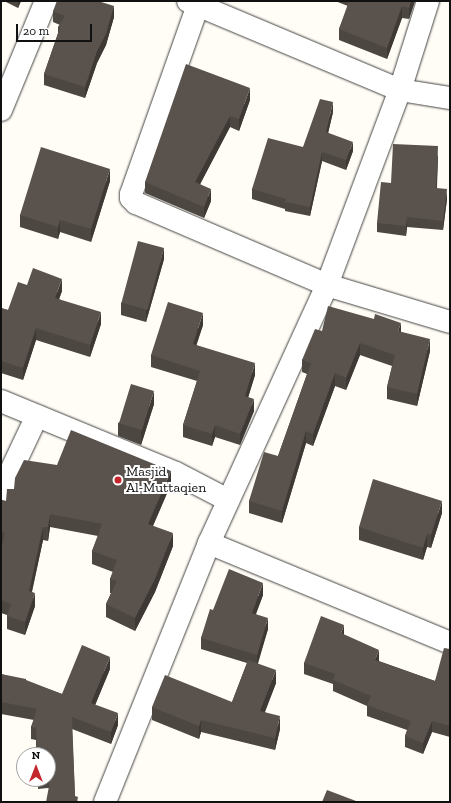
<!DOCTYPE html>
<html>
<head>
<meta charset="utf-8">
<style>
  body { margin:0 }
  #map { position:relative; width:451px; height:803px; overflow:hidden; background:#fffdf5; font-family:"Zilla Slab",serif }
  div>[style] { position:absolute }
  .roads { filter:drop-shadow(0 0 1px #444) drop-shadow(0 0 1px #444) }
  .minor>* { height:22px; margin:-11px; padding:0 11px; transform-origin:11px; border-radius:11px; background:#fff }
  .wall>* { inset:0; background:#4d4742 }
  .shaded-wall>* { inset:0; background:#3f3936 }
  .building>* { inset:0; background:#5a524d; transform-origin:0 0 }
  .dots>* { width:11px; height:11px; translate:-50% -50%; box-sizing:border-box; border:2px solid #fff; border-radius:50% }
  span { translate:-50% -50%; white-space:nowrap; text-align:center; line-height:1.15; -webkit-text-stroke:4px #fff; paint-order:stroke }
  .poi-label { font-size:14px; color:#111 }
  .left { translate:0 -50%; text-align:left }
  .frame { position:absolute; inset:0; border:2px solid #111; pointer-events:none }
  .north { position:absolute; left:16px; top:747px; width:40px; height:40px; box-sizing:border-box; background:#fff; border:1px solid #a0a0a0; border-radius:50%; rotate:0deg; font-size:11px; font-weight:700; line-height:16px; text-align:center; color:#111 }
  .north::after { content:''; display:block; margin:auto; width:14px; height:18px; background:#c4262e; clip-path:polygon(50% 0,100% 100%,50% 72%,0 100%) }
  .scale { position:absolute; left:16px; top:24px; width:76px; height:18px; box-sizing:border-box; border:2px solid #111; border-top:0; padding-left:5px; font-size:12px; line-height:14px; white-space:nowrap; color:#111; -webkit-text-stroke:3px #fff; paint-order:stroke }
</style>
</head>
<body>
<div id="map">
  <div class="roads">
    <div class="minor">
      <div style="left:188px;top:1px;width:230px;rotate:22.8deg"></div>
      <div style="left:400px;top:90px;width:51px;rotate:9.1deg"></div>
      <div style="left:198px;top:5px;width:201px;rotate:109.5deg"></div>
      <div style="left:131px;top:194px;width:4px;rotate:90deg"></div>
      <div style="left:131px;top:198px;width:7px;rotate:45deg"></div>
      <div style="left:136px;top:203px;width:208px;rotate:23.2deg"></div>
      <div style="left:327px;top:285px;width:128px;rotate:16.7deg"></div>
      <div style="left:1px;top:110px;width:118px;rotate:-67.6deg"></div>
      <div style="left:1px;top:401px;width:189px;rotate:22.4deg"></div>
      <div style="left:176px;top:473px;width:59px;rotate:27.4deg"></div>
      <div style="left:1px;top:492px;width:84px;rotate:-64.7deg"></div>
      <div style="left:209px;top:543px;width:261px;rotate:22.5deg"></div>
      <div style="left:105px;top:802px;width:279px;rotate:-68.1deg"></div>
      <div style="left:209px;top:543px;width:284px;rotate:-65.4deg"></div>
      <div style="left:327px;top:285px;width:208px;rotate:-69.5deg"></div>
      <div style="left:400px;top:90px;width:93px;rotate:-72.5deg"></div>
    </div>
  </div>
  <div class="wall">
    <div style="clip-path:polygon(4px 1px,21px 1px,18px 8px)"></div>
    <div style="clip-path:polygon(335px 1px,415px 1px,409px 19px,402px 18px,387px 59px,339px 40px,339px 29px,348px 6px)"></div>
    <div style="clip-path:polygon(53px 11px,114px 17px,106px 45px,97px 63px,85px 98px,44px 85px,44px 74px,58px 33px,58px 27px,60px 25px,53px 22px)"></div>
    <div style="clip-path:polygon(250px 100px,239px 131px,230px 127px,200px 184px,211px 201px,204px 218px,145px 193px,145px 182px)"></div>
    <div style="clip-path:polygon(333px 112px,328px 133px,353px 151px,346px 170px,322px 161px,310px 216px,285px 211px,285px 209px,252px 199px,252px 189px,303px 147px)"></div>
    <div style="clip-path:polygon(438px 156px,437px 188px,447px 199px,443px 230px,407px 227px,406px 236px,377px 232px,377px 223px,391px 183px)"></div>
    <div style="clip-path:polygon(110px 181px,91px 242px,60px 232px,58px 239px,20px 227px,20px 215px)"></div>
    <div style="clip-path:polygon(164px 259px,146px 322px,121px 315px,121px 303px)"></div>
    <div style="clip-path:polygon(62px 291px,59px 299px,101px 324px,90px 357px,36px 340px,23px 380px,1px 373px,1px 308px,8px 310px)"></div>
    <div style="clip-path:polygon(203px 325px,196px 345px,255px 375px,248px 397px,254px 411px,240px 445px,215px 437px,212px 446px,183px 437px,183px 425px,197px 381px,151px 367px,151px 355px)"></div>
    <div style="clip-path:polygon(322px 331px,401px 332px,430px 351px,417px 406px,387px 399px,387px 387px,392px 366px,360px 355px,346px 390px,335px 386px,313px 446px,306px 443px,282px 523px,249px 513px,249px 501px,278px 456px,307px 374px,302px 372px,302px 360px)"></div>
    <div style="clip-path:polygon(154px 404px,141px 445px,118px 436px,118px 423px)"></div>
    <div style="clip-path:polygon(171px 484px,153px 526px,173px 546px,155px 592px,135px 631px,106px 617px,106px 604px,111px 593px,110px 593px,110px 579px,113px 572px,92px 564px,92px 551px,98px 536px,50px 527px,48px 541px,43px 540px,32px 592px,35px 606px,25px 635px,7px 629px,7px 615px,1px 613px,1px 549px,2px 545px,1px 545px,1px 500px,6px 501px)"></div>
    <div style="clip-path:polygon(442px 513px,431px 548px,427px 547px,423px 560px,359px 540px,359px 527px)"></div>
    <div style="clip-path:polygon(263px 595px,256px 614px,268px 629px,257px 664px,276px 683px,265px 712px,280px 729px,275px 750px,201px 732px,199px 739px,152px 720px,152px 707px,232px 702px,247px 663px,201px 649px,201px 638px,213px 610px)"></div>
    <div style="clip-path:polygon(344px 635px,379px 661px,435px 681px,450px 649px,450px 737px,432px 732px,423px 754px,405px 747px,405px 736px,407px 730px,367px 716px,367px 706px,333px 691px,333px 684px,304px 674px,304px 663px)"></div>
    <div style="clip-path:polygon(110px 669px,95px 705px,118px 725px,111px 744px,72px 729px,75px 796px,78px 802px,48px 788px,38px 789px,38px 779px,48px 779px,48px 755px,36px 755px,36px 740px,31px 739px,31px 727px,34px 720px,1px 714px,1px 674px,26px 681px,62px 694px)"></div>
  </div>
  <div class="shaded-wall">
    <div style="clip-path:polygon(18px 1px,21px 1px,18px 8px)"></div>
    <div style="clip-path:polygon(411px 1px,415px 1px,409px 19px,409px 8px)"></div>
    <div style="clip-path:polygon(114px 6px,114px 17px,106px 45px,97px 63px,85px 98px,85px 87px,97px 51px)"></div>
    <div style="clip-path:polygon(402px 6px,402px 18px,387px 59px,387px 48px)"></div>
    <div style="clip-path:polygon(250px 88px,250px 100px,239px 131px,239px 119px)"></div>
    <div style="clip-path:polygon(333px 102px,333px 112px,326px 142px,326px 132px)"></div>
    <div style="clip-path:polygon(230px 116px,230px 127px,195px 194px,195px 182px)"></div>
    <div style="clip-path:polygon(353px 142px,353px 151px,346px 170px,346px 160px)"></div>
    <div style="clip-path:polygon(438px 146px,438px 156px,436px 198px,436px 188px)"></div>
    <div style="clip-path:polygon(322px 152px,322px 161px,310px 216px,310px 207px)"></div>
    <div style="clip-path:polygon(110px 169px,110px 181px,91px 242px,91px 229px)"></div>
    <div style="clip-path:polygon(211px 189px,211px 201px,204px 218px,204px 207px)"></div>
    <div style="clip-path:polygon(447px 189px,447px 199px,443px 230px,443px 221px)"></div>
    <div style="clip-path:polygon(407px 217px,407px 227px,406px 236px,406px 226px)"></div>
    <div style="clip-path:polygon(60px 220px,60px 232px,58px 239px,58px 227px)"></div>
    <div style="clip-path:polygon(164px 248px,164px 259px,146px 322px,146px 310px)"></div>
    <div style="clip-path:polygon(62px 279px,62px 291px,55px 310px,55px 298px)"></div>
    <div style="clip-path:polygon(101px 312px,101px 324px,90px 357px,90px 345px)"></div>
    <div style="clip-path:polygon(203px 313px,203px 325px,193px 356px,193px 344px)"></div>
    <div style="clip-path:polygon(401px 323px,401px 335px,398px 331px)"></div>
    <div style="clip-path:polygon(36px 328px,36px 340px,23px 380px,23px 368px)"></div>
    <div style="clip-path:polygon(430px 339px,430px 351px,417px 406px,417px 394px)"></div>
    <div style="clip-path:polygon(360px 343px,360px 355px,346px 390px,346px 378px)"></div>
    <div style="clip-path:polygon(255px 363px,255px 375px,245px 408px,245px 396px)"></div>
    <div style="clip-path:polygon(335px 373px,335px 386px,313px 446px,313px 434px)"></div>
    <div style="clip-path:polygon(154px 391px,154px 404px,141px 445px,141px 432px)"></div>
    <div style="clip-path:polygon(254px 399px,254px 411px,240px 445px,240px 434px)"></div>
    <div style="clip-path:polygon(215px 425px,215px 437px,212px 446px,212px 434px)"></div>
    <div style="clip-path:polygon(306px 431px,306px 443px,282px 523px,282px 511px)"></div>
    <div style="clip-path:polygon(171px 471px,171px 484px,148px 537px,148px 524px)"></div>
    <div style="clip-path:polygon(442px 501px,442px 513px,431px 548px,431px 535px)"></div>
    <div style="clip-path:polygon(50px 514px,50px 527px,48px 541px,48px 527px)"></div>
    <div style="clip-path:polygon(43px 527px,43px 540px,29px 604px,29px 591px)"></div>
    <div style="clip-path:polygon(173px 533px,173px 546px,155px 592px,135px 631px,135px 618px)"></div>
    <div style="clip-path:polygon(427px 534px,427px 547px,423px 560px,423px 548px)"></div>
    <div style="clip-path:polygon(263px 583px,263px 595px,252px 624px,252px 613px)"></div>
    <div style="clip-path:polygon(35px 593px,35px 606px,25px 635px,25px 622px)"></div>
    <div style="clip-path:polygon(268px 618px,268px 629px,257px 667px,257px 655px)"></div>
    <div style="clip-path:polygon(344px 625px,344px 636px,341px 633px)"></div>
    <div style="clip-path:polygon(379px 650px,379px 661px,375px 671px,375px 660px)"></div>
    <div style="clip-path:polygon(110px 657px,110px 669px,91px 715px,91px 703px)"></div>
    <div style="clip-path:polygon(276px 670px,276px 683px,260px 724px,260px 711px)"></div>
    <div style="clip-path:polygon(118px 713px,118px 725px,111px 744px,111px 732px)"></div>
    <div style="clip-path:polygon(280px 716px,280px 729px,275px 750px,275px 738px)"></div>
    <div style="clip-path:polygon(201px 720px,201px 732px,199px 739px,199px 726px)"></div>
    <div style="clip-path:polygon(432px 721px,432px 732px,423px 754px,423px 743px)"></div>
  </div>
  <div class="building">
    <div style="clip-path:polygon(57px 1px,98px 1px,114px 6px,106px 34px,97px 51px,85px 87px,44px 74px,60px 28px,58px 27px,65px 16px,53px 11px)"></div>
    <div style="clip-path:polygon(349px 1px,411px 1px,409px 8px,402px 6px,387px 48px,339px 29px)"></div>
    <div style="clip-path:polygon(186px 64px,250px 88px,239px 119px,230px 116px,195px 182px,211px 189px,204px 207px,145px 182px)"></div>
    <div style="clip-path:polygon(320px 99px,333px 102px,326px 132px,353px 142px,346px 160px,322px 152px,310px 207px,285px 202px,286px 199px,252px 189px,268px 138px,303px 147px)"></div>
    <div style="clip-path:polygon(393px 144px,438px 146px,436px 188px,447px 189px,443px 221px,407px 217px,406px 226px,377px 223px,381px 182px,391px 183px)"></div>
    <div style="clip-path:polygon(41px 147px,110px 169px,91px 229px,60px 220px,58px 227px,20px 215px)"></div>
    <div style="left:138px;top:241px;width:27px;height:64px;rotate:15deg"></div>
    <div style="clip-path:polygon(33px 268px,62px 279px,55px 298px,101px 312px,90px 345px,36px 328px,23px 368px,1px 361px,1px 308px,8px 310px,18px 282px,27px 285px)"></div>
    <div style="clip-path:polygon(168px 302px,203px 313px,193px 344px,255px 363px,245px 396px,254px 399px,240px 434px,215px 425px,212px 434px,183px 425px,200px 371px,151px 355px)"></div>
    <div style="clip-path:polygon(328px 306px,374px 319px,375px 314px,401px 323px,398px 331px,430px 339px,417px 394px,387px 387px,395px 355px,360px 343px,346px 378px,335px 373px,313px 434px,306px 431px,282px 511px,249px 501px,264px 452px,278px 456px,311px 363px,302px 360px,315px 329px,322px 331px)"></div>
    <div style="left:131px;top:384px;width:24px;height:41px;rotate:17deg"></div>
    <div style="clip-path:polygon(71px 430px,171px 471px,148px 524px,173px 533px,155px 579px,135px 618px,106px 604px,117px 581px,110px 579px,117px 560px,92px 551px,102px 524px,50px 514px,48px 527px,43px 527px,29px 591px,35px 593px,25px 622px,7px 616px,11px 604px,1px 600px,1px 549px,5px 533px,1px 532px,1px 500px,6px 501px,7px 489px,14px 489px,15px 478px,24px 460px,57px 465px)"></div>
    <div style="clip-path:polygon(373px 479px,442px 501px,431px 535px,427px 534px,423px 548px,359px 527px)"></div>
    <div style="clip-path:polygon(229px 569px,263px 583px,252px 613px,268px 618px,257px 655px,201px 638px,210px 609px,213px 610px)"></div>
    <div style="clip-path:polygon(321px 616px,344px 625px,341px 633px,379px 650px,375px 660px,435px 681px,444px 648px,450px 649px,450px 726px,432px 721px,423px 743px,405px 736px,411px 721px,367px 705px,371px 696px,333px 680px,335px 674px,304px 663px)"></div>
    <div style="clip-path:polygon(82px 645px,110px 657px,91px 703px,118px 713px,111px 732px,72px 717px,75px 796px,78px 797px,77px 802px,46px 802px,51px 776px,48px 777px,48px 755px,37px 755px,36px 728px,31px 727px,37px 709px,1px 702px,1px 674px,26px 679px,26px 680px,62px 694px)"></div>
    <div style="clip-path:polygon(248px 660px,276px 670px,260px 711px,280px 716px,275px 738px,201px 720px,199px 726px,152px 707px,165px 675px,232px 702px)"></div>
    <div style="clip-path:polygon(327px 790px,356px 801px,356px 802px,322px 802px)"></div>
  </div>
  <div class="dots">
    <div style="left:118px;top:480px;background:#c4262e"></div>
  </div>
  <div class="poi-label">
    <span class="left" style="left:126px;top:480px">Masjid<br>Al-Muttaqien</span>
  </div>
  <div class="frame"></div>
  <div class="north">N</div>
  <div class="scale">20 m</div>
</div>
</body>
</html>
